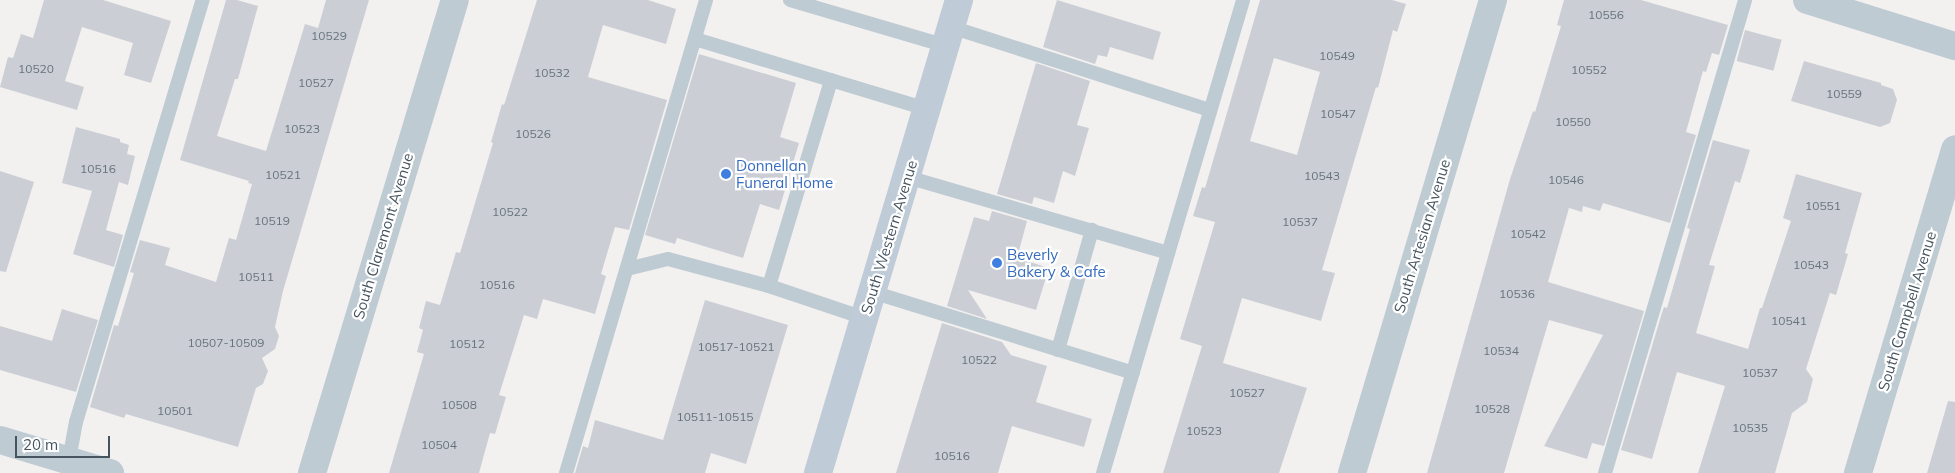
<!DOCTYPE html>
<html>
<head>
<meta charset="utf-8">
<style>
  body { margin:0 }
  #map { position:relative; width:1955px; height:473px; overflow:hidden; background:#f3f0f0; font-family:Mulish,sans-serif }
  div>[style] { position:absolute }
  .building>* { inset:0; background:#cbcfd5; transform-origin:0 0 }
  .service>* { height:14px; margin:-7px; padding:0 7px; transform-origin:7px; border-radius:7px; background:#bfcbd3 }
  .minor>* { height:28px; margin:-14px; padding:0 14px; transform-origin:14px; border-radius:14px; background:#bfcbd3 }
  .secondary>* { height:28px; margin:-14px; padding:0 14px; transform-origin:14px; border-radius:14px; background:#bfccd8 }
  .dots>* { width:14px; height:14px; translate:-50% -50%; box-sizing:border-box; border:2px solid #fff; border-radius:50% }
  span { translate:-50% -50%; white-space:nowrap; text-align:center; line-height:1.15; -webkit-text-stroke:4.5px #fff; paint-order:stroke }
  .number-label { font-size:12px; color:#67737c }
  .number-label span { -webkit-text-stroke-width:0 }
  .shop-label { font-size:15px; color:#366cbe }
  .left { translate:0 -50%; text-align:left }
  .street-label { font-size:15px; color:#46545f }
  .scale { position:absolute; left:15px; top:436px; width:95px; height:22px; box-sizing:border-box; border:2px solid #46545f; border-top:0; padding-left:6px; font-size:15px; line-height:18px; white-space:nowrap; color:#46545f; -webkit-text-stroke:4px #fff; paint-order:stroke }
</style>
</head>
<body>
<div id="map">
  <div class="building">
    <div style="clip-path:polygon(44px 0,103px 0,171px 21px,151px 83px,124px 75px,133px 43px,82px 27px,65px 81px,84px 87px,77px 110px,0 87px,8px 57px,13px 58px,21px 34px,33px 38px)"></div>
    <div style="clip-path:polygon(226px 0,237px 0,258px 6px,238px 79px,235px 79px,217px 136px,266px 151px,305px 24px,318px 28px,326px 0,369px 0,283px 291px,275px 327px,279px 336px,275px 349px,262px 358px,268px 371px,263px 384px,256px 388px,238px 447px,126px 414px,124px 418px,90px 407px,114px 325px,118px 326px,134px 273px,130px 272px,140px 240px,170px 248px,165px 265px,216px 282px,229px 238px,236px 240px,252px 184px,248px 183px,249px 181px,180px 160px)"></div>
    <div style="clip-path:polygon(537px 0,648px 0,676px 9px,666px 44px,603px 25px,588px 77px,667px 100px,629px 230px,615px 227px,601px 274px,606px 276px,595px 314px,543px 299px,537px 319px,524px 315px,499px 395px,506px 397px,495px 434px,490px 433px,479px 473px,389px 473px,424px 354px,417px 352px,423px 330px,419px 328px,426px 301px,440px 305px,456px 252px,460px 253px,493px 143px,491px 142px,502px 104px,504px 105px)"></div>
    <div style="clip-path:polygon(1057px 0,1161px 32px,1153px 60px,1110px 47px,1107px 57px,1098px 55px,1095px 64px,1043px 47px)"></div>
    <div style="clip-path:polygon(evenodd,1260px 0,1392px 0,1406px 4px,1397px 32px,1393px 30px,1378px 88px,1376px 87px,1322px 270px,1335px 273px,1321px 321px,1242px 298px,1223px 363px,1307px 388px,1279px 473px,1163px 473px,1202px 346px,1180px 339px,1215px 222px,1193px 216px,1202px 187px,1205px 188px,1260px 0,1274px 58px,1320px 72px,1297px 155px,1250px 141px,1274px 58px)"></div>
    <div style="clip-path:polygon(1564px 0,1641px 0,1728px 25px,1719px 55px,1712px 53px,1706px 72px,1703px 71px,1686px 132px,1696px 135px,1670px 223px,1603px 203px,1600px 211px,1583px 206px,1582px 212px,1569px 208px,1548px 282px,1644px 311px,1604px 446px,1592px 443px,1587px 459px,1544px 446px,1603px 335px,1549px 320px,1504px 473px,1427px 473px,1510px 179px,1533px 111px,1535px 112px,1561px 26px,1557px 25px)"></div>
    <div style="left:1745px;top:30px;width:38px;height:32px;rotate:15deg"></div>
    <div style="clip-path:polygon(699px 54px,796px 83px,780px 137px,799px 143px,779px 210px,760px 204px,743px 258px,677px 238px,675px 244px,645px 235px)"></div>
    <div style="clip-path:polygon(1804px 61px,1881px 83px,1881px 85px,1893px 89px,1897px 100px,1890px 123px,1880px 127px,1791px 101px)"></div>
    <div style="clip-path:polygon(1036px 63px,1090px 81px,1077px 125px,1089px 128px,1075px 176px,1063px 171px,1054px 203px,1034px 197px,1032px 204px,997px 194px)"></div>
    <div style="clip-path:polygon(76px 127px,120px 139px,120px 142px,129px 145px,127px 154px,135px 156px,128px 185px,119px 182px,106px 230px,123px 235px,114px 267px,73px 254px,92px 191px,62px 183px)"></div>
    <div style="clip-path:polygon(1713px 140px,1750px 150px,1740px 183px,1735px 181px,1709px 265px,1715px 266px,1696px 333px,1748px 349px,1760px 308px,1762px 308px,1791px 221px,1783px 218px,1796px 174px,1862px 193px,1845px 253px,1848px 254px,1836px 295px,1830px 293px,1806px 369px,1813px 379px,1807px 402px,1792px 413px,1775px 473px,1698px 473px,1725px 386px,1677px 372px,1652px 459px,1621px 450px,1661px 316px,1664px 307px,1667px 308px,1690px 229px,1687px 228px)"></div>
    <div style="clip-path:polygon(0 171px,34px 182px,6px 272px,0 271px)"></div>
    <div style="clip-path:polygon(992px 211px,1027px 221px,1017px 258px,1049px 268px,1036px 310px,968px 290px,987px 319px,947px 306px,974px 217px,989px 221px)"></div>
    <div style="clip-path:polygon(705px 300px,788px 325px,746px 464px,711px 453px,705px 473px,575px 473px,583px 446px,588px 448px,595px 420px,663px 440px)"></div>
    <div style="clip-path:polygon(62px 309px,98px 320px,76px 392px,0 370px,0 326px,52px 341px)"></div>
    <div style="clip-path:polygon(942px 323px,1002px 342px,1011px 355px,1047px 366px,1036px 402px,1092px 419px,1084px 447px,1012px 426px,998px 473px,896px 473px)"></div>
    <div style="clip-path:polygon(1948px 401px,1955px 402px,1955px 473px,1927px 473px)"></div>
  </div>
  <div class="service">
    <div style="left:790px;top:0;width:163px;rotate:16.4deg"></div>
    <div style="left:951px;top:27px;width:272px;rotate:17.8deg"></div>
    <div style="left:695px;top:39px;width:242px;rotate:16.8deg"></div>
    <div style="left:907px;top:177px;width:272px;rotate:16.2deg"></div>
    <div style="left:627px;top:269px;width:42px;rotate:-13.7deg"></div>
    <div style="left:668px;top:259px;width:105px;rotate:15deg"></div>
    <div style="left:769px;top:286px;width:100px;rotate:18.6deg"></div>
    <div style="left:769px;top:286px;width:215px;rotate:-73.2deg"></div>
    <div style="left:872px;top:292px;width:273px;rotate:17.2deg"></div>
    <div style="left:1058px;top:350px;width:125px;rotate:-74.2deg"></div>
    <div style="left:68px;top:465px;width:44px;rotate:-79.5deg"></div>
    <div style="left:76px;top:422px;width:441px;rotate:-73.3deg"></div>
    <div style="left:566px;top:473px;width:493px;rotate:-73.5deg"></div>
    <div style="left:1103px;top:473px;width:493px;rotate:-73.5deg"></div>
    <div style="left:1605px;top:473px;width:493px;rotate:-73.5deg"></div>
  </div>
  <div class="minor">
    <div style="left:1807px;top:0;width:155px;rotate:17.3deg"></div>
    <div style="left:0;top:440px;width:115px;rotate:16.7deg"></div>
    <div style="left:312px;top:473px;width:494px;rotate:-73.2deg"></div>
    <div style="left:1352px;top:473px;width:494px;rotate:-73.4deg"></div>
    <div style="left:1858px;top:473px;width:338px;rotate:-73.3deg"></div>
  </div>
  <div class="secondary">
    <div style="left:818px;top:473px;width:494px;rotate:-73.4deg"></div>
  </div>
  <div class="dots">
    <div style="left:726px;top:174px;background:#3f7fe0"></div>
    <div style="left:997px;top:263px;background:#3f7fe0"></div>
  </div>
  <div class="number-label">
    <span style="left:1606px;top:15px">10556</span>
    <span style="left:329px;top:36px">10529</span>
    <span style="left:1337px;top:56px">10549</span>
    <span style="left:36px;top:69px">10520</span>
    <span style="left:1589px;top:70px">10552</span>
    <span style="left:552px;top:73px">10532</span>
    <span style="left:316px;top:83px">10527</span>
    <span style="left:1844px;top:94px">10559</span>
    <span style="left:1338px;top:114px">10547</span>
    <span style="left:1573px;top:122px">10550</span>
    <span style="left:302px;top:129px">10523</span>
    <span style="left:533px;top:134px">10526</span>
    <span style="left:98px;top:169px">10516</span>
    <span style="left:283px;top:175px">10521</span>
    <span style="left:1322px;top:176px">10543</span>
    <span style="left:1566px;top:180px">10546</span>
    <span style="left:1823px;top:206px">10551</span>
    <span style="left:510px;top:212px">10522</span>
    <span style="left:272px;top:221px">10519</span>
    <span style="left:1300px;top:222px">10537</span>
    <span style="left:1528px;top:234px">10542</span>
    <span style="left:1811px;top:265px">10543</span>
    <span style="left:256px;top:277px">10511</span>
    <span style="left:497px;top:285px">10516</span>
    <span style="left:1517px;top:294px">10536</span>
    <span style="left:1789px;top:321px">10541</span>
    <span style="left:226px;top:343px">10507-10509</span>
    <span style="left:467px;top:344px">10512</span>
    <span style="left:736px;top:347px">10517-10521</span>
    <span style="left:1501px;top:351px">10534</span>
    <span style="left:979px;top:360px">10522</span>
    <span style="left:1760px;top:373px">10537</span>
    <span style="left:1247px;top:393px">10527</span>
    <span style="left:459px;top:405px">10508</span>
    <span style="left:1492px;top:409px">10528</span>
    <span style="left:175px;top:411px">10501</span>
    <span style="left:715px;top:417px">10511-10515</span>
    <span style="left:1750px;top:428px">10535</span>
    <span style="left:1204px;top:431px">10523</span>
    <span style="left:439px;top:445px">10504</span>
    <span style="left:952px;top:456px">10516</span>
  </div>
  <div class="shop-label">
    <span class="left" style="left:736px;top:174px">Donnellan<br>Funeral Home</span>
    <span class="left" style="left:1007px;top:263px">Beverly<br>Bakery &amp; Cafe</span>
  </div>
  <div class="street-label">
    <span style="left:383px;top:236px;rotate:-73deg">South Claremont Avenue</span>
    <span style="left:1422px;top:236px;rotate:-73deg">South Artesian Avenue</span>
    <span style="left:889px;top:237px;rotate:-73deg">South Western Avenue</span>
    <span style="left:1907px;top:311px;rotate:-73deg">South Campbell Avenue</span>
  </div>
  <div class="scale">20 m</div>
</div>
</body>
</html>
